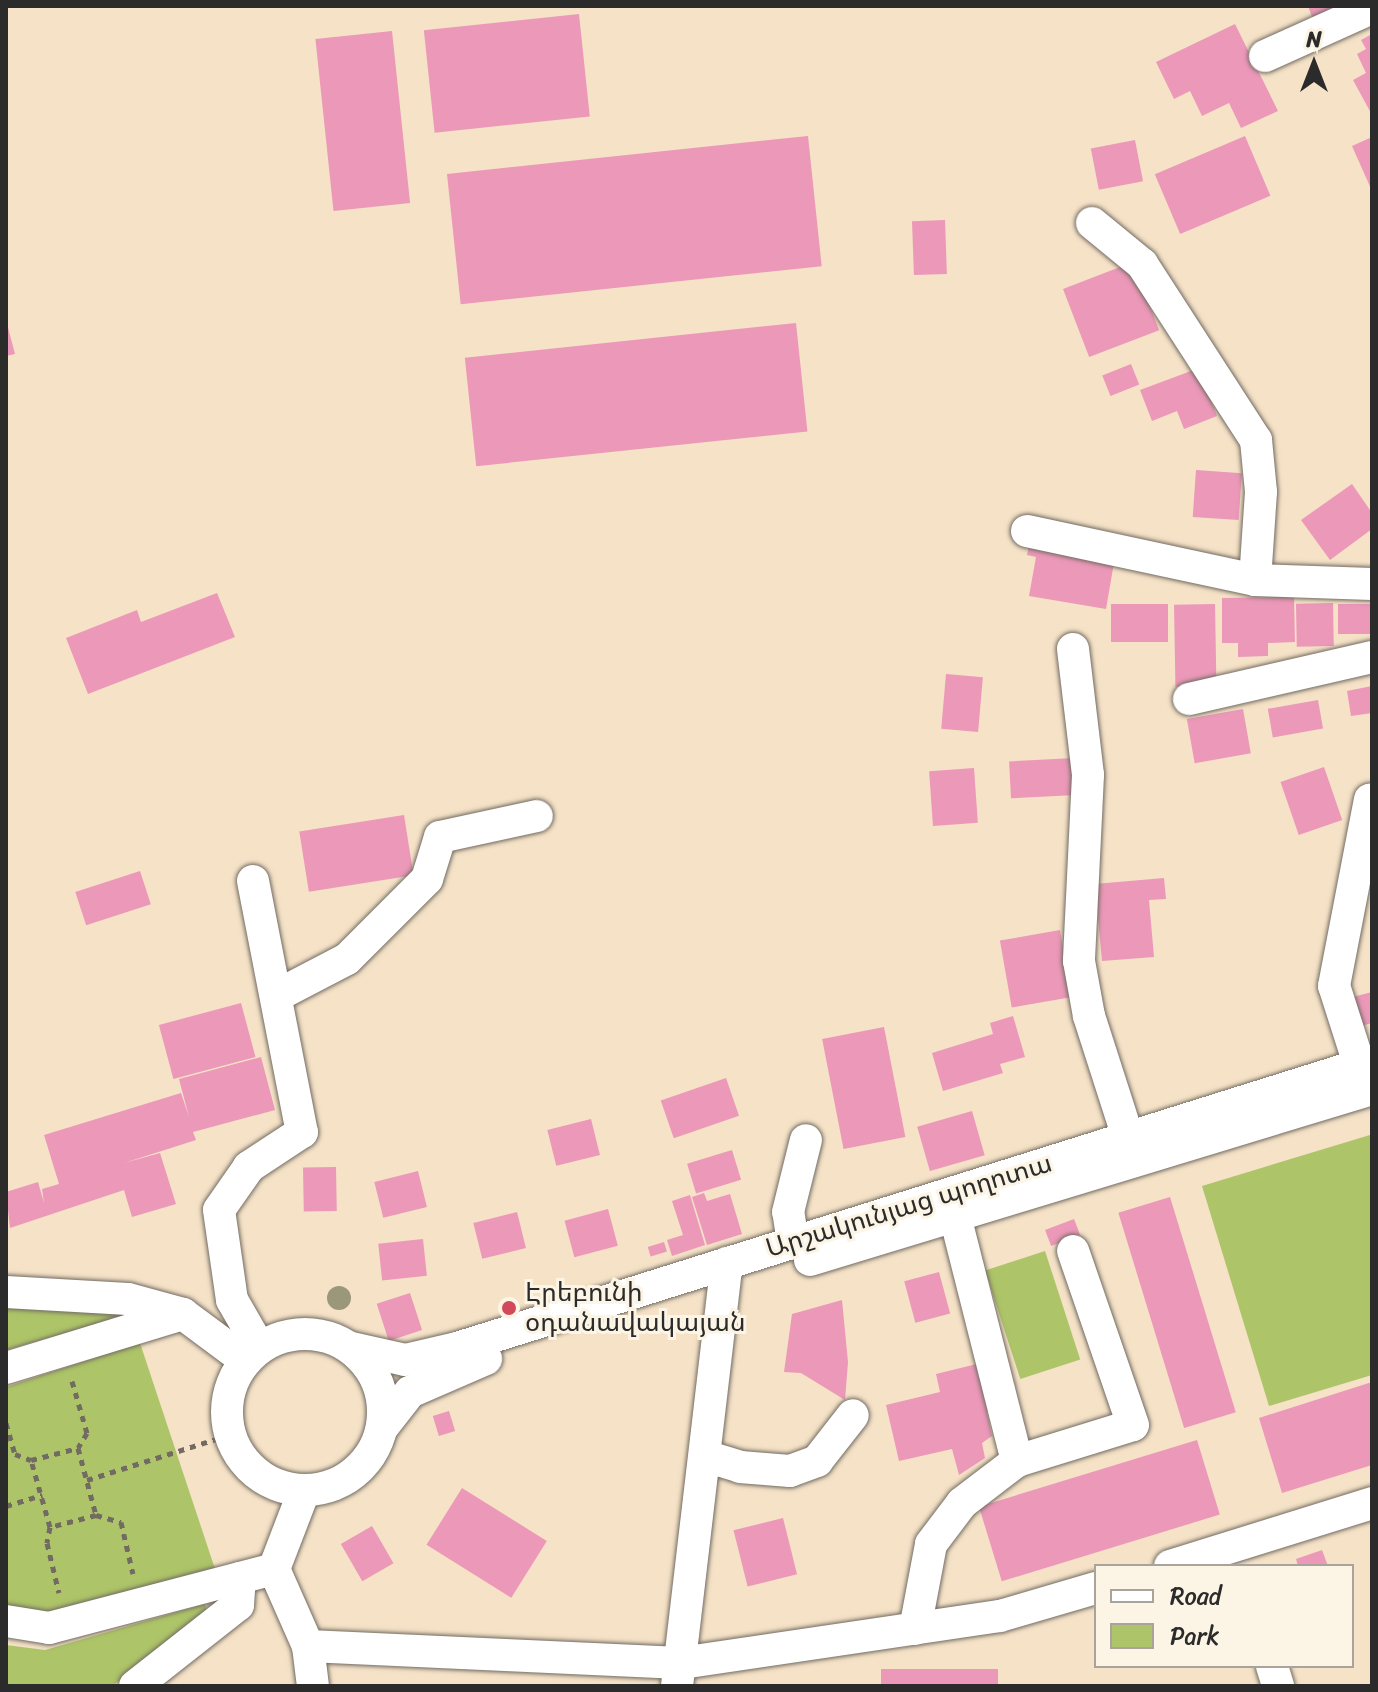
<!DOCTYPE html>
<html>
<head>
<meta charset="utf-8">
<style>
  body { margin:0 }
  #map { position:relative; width:1378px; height:1692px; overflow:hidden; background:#f5e2c7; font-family:Sriracha,"Noto Sans Armenian",sans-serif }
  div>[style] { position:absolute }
  .green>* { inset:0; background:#adc468; transform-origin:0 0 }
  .building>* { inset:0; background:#ec98b9; transform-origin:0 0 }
  .path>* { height:5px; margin-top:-2.5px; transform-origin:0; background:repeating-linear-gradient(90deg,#726b62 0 6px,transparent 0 12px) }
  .roads { filter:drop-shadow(0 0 2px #726b62) drop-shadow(0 0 2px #726b62) }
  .minor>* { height:32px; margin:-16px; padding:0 16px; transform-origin:16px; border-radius:16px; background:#fff }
  .minor>.ring { margin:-16px; padding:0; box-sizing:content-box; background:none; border:32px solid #fff; border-radius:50% }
  .trees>* { width:24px; height:24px; margin:-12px; border-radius:50%; background:#9b977b }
  .dots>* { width:22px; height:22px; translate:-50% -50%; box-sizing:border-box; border:4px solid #fcf5e5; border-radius:50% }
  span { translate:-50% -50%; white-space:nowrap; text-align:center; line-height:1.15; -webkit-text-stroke:6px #fcf5e5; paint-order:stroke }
  .street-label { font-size:26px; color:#2b2b2b }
  .poi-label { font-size:26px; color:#2b2b2b }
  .left { translate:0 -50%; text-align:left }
  .frame { position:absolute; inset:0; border:8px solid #2b2b2b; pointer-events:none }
  .legend { position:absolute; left:1094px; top:1564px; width:260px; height:104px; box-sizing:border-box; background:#fcf5e5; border:2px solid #a8a49b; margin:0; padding:10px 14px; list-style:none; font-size:24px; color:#2b2b2b }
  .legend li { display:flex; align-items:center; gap:16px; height:40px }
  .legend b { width:40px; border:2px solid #a8a49b }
  .north { position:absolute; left:1274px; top:24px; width:80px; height:80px; -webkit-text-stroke:6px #fcf5e5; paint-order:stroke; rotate:0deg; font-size:22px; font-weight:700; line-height:32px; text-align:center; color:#2b2b2b }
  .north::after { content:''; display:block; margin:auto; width:28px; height:36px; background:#2b2b2b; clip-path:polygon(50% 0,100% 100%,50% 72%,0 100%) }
</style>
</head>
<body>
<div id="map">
  <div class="green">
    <div style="clip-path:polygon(1370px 1135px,1372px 1375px,1269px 1406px,1202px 1186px)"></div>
    <div style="left:1045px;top:1251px;width:114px;height:63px;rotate:72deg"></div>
    <div style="clip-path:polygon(6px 1305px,123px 1312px,105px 1322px,6px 1350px)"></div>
    <div style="clip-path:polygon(140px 1343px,215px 1569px,37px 1615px,6px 1609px,6px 1387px)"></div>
    <div style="clip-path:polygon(205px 1604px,208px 1615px,112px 1686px,6px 1686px,6px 1645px,45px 1650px)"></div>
  </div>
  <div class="building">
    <div style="clip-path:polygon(1308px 6px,1341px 6px,1312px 17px)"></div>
    <div style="left:579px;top:14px;width:103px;height:156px;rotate:84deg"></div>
    <div style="clip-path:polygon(1235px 24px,1278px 111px,1241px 128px,1229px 103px,1202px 116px,1190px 91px,1174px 99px,1156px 62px)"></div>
    <div style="left:392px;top:31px;width:173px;height:77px;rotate:84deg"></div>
    <div style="clip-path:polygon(1372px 34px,1372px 115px,1353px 80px,1366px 73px,1357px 54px,1366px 49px,1361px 40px)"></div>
    <div style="left:808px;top:136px;width:131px;height:363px;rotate:84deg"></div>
    <div style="left:1245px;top:136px;width:65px;height:98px;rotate:67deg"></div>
    <div style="clip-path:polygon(1372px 137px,1372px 191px,1352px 146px)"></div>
    <div style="left:1135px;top:140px;width:42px;height:45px;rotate:79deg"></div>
    <div style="left:945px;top:220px;width:54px;height:33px;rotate:88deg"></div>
    <div style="left:1133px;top:262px;width:73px;height:75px;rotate:69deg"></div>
    <div style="clip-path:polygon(6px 320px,15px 354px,6px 356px)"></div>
    <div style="left:796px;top:323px;width:109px;height:333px;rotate:84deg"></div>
    <div style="left:1131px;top:364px;width:22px;height:31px;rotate:68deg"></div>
    <div style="clip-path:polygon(1199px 368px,1217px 416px,1184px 429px,1177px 411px,1152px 421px,1140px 390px)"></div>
    <div style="left:1196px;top:470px;width:46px;height:47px;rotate:4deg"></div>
    <div style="clip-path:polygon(1352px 484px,1372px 513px,1372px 529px,1330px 560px,1301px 520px)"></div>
    <div style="clip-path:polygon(1031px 536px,1116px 551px,1106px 609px,1029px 596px,1036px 557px,1027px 555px)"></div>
    <div style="clip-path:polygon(217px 593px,235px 637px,88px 694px,66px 638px,137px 610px,141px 622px)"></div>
    <div style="clip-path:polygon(1294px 597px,1295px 642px,1268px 643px,1268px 656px,1238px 657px,1238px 643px,1222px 643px,1222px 598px)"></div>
    <div style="left:1333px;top:603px;width:43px;height:37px;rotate:89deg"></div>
    <div style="left:1168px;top:604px;width:38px;height:57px;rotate:90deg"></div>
    <div style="left:1215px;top:604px;width:82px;height:41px;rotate:89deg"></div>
    <div style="left:1338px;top:604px;width:34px;height:30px"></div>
    <div style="left:946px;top:674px;width:37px;height:55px;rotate:5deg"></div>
    <div style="clip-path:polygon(1372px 686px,1372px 713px,1351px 716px,1347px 691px)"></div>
    <div style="left:1318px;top:700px;width:29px;height:51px;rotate:80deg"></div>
    <div style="left:1243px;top:709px;width:45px;height:57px;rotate:80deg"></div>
    <div style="left:1074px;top:758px;width:37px;height:65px;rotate:87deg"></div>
    <div style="left:1324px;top:767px;width:56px;height:46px;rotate:71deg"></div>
    <div style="left:974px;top:768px;width:55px;height:45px;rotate:86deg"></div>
    <div style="left:404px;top:815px;width:61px;height:106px;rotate:81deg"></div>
    <div style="left:140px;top:871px;width:35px;height:68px;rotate:72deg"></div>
    <div style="clip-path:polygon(1164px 878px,1166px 899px,1149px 900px,1154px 957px,1102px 961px,1095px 884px)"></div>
    <div style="left:1060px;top:930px;width:68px;height:61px;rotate:80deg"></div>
    <div style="clip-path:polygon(1372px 992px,1372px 1023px,1357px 1027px,1349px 998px)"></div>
    <div style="left:241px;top:1003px;width:56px;height:85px;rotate:75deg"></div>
    <div style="clip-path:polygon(1013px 1016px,1025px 1057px,1000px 1064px,1003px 1073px,943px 1091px,932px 1053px,993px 1034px,990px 1023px)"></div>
    <div style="left:884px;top:1027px;width:112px;height:63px;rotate:79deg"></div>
    <div style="clip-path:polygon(261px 1057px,275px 1110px,193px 1132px,196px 1140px,124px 1163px,160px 1153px,176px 1204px,132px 1217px,124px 1190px,10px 1228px,6px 1192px,38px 1182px,44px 1203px,42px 1189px,59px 1184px,44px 1135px,181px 1093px,189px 1117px,179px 1079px)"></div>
    <div style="left:726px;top:1078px;width:40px;height:69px;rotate:71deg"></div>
    <div style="left:972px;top:1111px;width:46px;height:57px;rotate:74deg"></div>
    <div style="left:591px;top:1119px;width:37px;height:45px;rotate:76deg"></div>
    <div style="left:732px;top:1150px;width:31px;height:47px;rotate:73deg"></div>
    <div style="left:336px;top:1167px;width:44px;height:33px;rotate:89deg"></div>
    <div style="left:418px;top:1171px;width:37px;height:45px;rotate:76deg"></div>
    <div style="clip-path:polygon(704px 1193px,707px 1201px,730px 1194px,742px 1234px,707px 1245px,692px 1197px)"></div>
    <div style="clip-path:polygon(690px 1195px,705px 1245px,672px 1256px,667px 1240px,683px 1235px,672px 1201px)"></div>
    <div style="left:1170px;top:1197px;width:225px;height:54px;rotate:73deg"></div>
    <div style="left:608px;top:1209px;width:38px;height:45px;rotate:75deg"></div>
    <div style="left:517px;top:1212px;width:37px;height:45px;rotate:76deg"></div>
    <div style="left:1074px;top:1219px;width:17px;height:31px;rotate:69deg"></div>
    <div style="left:423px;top:1239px;width:37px;height:45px;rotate:84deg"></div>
    <div style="left:664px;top:1242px;width:10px;height:17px;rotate:73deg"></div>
    <div style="left:939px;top:1272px;width:43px;height:36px;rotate:75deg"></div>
    <div style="left:410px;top:1293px;width:39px;height:35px;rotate:72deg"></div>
    <div style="clip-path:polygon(842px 1300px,848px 1362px,845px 1400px,801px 1373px,784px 1372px,792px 1314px)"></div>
    <div style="clip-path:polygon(985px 1362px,996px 1409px,987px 1412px,992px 1436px,982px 1443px,985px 1458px,959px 1475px,952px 1449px,899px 1461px,886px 1405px,940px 1392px,936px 1374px)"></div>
    <div style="clip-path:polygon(1372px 1382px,1372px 1465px,1282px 1493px,1259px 1418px)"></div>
    <div style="left:449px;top:1411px;width:21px;height:17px;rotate:73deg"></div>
    <div style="left:1197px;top:1440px;width:78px;height:228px;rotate:73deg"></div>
    <div style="left:462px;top:1488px;width:100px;height:67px;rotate:32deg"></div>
    <div style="left:783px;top:1518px;width:58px;height:51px;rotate:76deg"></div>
    <div style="left:372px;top:1526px;width:43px;height:36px;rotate:60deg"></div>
    <div style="clip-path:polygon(1322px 1550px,1328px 1566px,1298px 1566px,1296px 1559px)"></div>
    <div style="left:881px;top:1669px;width:117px;height:17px"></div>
  </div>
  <div class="path">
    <div style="left:72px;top:1381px;width:54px;rotate:73.9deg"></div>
    <div style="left:87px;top:1433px;width:17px;rotate:121deg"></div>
    <div style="left:6px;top:1423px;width:32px;rotate:74deg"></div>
    <div style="left:15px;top:1454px;width:17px;rotate:21deg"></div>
    <div style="left:78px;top:1448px;width:69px;rotate:75deg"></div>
    <div style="left:96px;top:1515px;width:48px;rotate:165.4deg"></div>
    <div style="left:50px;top:1527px;width:70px;rotate:-105.8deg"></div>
    <div style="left:31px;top:1460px;width:49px;rotate:-14.3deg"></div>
    <div style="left:87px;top:1480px;width:149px;rotate:-17.6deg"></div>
    <div style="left:6px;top:1506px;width:38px;rotate:-17deg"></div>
    <div style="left:96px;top:1515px;width:26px;rotate:16deg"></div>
    <div style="left:121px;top:1522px;width:53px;rotate:77deg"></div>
    <div style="left:50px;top:1527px;width:16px;rotate:101deg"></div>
    <div style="left:47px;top:1543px;width:51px;rotate:76.5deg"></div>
  </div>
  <div class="roads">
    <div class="minor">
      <div style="left:1265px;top:56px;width:117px;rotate:-24.2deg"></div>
      <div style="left:1092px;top:223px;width:65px;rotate:39.4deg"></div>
      <div style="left:1142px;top:264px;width:210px;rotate:57.1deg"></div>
      <div style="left:1256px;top:440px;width:52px;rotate:84.5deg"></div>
      <div style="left:1261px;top:492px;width:88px;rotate:93.9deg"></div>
      <div style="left:1027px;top:531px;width:233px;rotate:12.1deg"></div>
      <div style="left:1255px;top:580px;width:117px;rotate:2deg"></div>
      <div style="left:1073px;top:649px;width:127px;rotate:83.2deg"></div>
      <div style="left:1088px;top:775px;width:186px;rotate:92.8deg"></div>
      <div style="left:1079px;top:961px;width:56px;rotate:79.7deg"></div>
      <div style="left:1089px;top:1016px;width:147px;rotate:72.2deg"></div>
      <div style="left:1189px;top:699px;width:188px;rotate:-12.9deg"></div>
      <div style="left:253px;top:881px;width:256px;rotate:79deg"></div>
      <div style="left:302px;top:1132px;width:64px;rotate:146.6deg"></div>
      <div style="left:249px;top:1167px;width:52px;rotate:124.9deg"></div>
      <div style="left:219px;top:1210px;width:91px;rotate:81.8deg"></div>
      <div style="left:232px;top:1300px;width:54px;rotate:60.1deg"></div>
      <div style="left:276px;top:996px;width:80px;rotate:-27.5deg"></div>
      <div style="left:347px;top:959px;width:113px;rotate:-45deg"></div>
      <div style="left:427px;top:879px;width:44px;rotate:-72.8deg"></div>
      <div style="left:440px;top:837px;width:99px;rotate:-12.2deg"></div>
      <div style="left:1366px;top:1086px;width:105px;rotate:-107.7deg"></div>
      <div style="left:1334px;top:986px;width:190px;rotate:-79.1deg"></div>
      <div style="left:955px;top:1216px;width:253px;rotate:75.8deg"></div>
      <div style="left:793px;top:1242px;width:30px;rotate:-99deg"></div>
      <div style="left:788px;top:1212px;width:74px;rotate:-76deg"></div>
      <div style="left:810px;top:1260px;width:587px;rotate:-16.92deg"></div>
      <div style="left:6px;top:1292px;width:122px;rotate:3.3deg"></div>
      <div style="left:128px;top:1299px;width:57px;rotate:15.3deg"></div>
      <div style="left:183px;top:1314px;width:77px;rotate:36.6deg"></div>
      <div class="ring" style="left:227px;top:1334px;width:124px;height:124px"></div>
      <div style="left:352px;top:1348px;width:54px;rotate:12.8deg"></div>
      <div style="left:405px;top:1360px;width:53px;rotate:-13deg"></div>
      <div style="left:457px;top:1348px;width:959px;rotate:-17.41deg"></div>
      <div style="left:6px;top:1368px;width:185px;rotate:-17deg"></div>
      <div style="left:382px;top:1428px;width:46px;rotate:-52.1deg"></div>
      <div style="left:410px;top:1392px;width:83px;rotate:-23.5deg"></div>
      <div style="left:705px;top:1456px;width:37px;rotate:17deg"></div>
      <div style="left:740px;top:1467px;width:50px;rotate:4.6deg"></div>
      <div style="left:790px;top:1471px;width:29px;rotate:-20deg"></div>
      <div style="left:817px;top:1461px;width:58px;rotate:-52deg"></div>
      <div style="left:1170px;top:1566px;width:212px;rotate:-17.3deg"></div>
      <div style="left:274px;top:1569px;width:84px;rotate:66.2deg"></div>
      <div style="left:308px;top:1646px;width:40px;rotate:82.9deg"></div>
      <div style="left:6px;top:1621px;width:44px;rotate:9.2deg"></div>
      <div style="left:49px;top:1628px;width:233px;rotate:-14.7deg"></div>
      <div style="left:274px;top:1569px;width:84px;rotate:-69deg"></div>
      <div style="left:915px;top:1629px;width:86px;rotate:-79.3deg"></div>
      <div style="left:931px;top:1544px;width:51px;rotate:-52.9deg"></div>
      <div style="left:962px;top:1503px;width:69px;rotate:-37.4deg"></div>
      <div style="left:1017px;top:1461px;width:121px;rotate:-17.2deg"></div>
      <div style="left:1133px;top:1425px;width:184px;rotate:-109deg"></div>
      <div style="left:308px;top:1646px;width:373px;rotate:2.6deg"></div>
      <div style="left:681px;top:1663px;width:322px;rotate:-8.4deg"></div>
      <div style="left:1000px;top:1616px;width:100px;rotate:-16.3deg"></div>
      <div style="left:1272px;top:1666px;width:21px;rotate:73deg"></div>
      <div style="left:135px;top:1686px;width:131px;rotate:-38.2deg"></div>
      <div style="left:238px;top:1605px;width:27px;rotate:-86deg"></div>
      <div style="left:677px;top:1686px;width:426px;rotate:-83.3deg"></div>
    </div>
  </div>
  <div class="trees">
    <div style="left:339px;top:1298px"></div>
  </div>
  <div class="dots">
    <div style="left:509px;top:1308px;background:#d1495b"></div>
  </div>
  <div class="street-label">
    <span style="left:909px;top:1206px;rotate:-17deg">Արշակունյաց պողոտա</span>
  </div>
  <div class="poi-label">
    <span class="left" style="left:525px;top:1308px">Էրեբունի<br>օդանավակայան</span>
  </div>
  <div class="frame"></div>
  <ul class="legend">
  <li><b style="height:10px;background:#fff"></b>Road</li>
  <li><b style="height:22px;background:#adc468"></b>Park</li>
  </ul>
  <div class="north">N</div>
</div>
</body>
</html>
